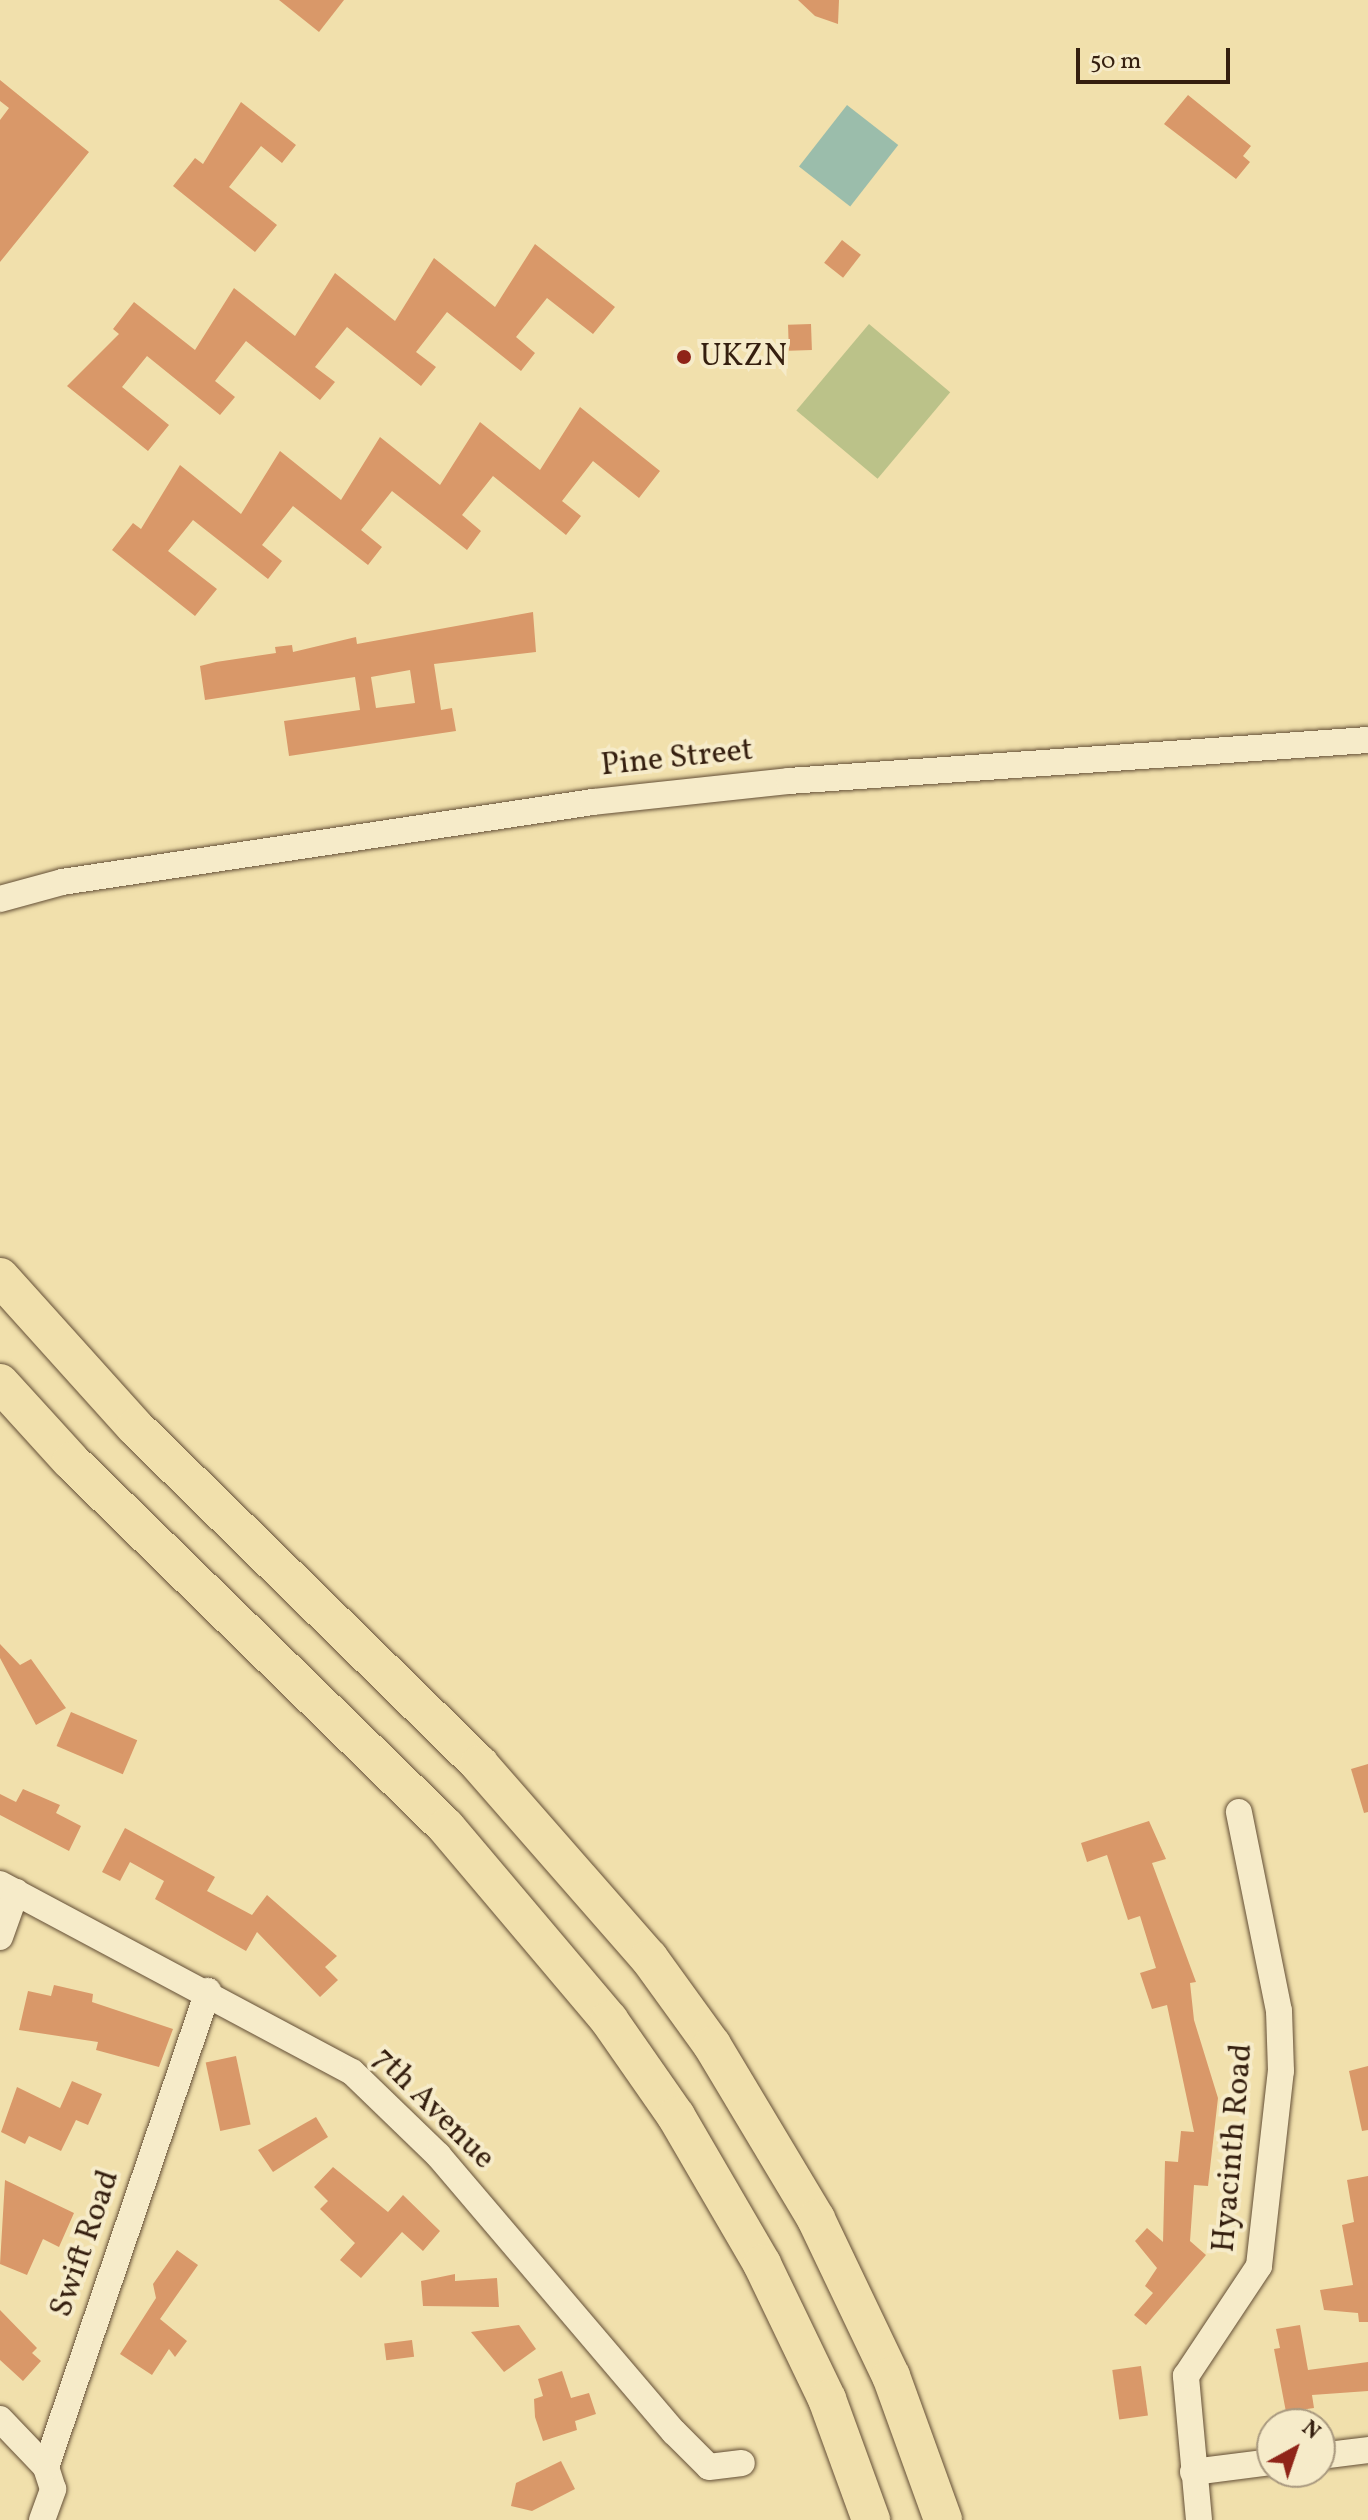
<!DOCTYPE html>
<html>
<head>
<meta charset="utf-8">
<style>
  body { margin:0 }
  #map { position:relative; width:1368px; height:2520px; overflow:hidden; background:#f1e0ac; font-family:Vollkorn,serif }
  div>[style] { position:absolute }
  .green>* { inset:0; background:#bbc289; transform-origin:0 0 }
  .water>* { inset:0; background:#9bbdab; transform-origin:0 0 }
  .building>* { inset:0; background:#d99869; transform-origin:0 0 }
  .roads { filter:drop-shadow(0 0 2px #644f36) drop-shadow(0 0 2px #644f36) }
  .minor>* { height:26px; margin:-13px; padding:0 13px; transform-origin:13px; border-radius:13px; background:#f6ebc9 }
  .highway>* { height:38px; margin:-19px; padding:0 19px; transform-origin:19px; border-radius:19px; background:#f1e0ac }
  .dots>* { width:22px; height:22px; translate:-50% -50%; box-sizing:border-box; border:4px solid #f6ebc9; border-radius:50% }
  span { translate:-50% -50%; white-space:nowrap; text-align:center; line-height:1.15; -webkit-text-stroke:8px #f6ebc9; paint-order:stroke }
  .poi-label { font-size:32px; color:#351f0f }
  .left { translate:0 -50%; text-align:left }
  .street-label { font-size:32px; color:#351f0f }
  .north { position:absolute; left:1256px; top:2408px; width:80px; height:80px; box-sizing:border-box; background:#f6ebc9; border:2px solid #a9997f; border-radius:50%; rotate:40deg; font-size:22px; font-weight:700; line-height:32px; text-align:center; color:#351f0f }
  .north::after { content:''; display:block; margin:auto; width:28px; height:36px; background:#8f2418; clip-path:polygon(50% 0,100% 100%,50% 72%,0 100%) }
  .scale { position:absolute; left:1076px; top:48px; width:154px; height:36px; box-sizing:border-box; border:4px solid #351f0f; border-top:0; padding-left:10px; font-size:24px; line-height:28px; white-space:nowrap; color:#351f0f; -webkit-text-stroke:6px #f6ebc9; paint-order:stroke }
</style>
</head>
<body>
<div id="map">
  <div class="green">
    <div style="left:869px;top:324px;width:106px;height:113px;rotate:40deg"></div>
  </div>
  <div class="water">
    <div style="left:847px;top:105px;width:65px;height:78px;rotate:38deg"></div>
  </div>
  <div class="building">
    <div style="clip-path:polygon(279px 0,344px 0,319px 32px)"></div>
    <div style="clip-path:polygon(798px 0,839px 0,838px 24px,815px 16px)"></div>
    <div style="clip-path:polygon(0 80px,89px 152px,0 262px,0 120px,9px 108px,0 101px)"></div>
    <div style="clip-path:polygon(1188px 95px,1251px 146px,1243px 156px,1250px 162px,1236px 179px,1164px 124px)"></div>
    <div style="clip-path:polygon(241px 102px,296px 145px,282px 163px,261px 146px,229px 187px,277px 225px,255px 252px,173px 186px,195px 158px,203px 164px)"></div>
    <div style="left:842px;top:240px;width:24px;height:29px;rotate:38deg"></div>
    <div style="clip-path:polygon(535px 244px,615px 307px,593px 334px,547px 298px,516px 337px,535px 353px,521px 371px,447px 312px,416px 352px,436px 367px,421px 386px,347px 327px,315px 367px,335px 382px,320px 400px,246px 341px,215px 381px,235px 397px,220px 415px,147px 356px,122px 387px,169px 425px,148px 451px,67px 386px,119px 334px,113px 329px,134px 302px,195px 350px,234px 288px,295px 336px,335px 273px,395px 321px,434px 258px,495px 307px)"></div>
    <div style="left:811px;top:324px;width:26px;height:23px;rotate:88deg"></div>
    <div style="clip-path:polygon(580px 407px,660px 471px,639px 498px,593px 461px,562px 501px,581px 516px,566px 535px,493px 476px,462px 515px,481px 531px,467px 550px,392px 491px,361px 530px,382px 547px,368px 565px,293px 506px,262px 545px,282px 561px,268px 579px,193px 520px,168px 551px,217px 589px,195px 616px,112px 550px,133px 523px,141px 529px,180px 465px,241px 514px,280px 451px,341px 500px,380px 437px,440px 485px,480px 422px,540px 470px)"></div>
    <div style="clip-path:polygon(evenodd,533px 612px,536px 652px,434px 664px,441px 710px,452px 708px,456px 731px,289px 756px,284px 721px,360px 710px,355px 677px,205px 700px,200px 666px,216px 662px,276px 653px,275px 647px,292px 645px,293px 652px,356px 637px,357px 644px,533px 612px,410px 670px,415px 703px,376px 708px,371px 677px,410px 670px)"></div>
    <div style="clip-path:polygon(0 1644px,20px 1665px,31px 1659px,66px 1708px,36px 1725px,0 1658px)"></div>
    <div style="left:71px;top:1712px;width:72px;height:37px;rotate:23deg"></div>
    <div style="clip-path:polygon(1368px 1764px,1368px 1812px,1364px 1813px,1351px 1769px)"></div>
    <div style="clip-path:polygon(23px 1789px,60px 1805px,56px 1813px,81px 1826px,69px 1851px,0 1815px,0 1794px,16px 1802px)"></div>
    <div style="clip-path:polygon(1149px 1821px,1166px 1859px,1152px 1863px,1196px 1982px,1190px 1983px,1194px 2020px,1218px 2098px,1208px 2186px,1194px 2185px,1190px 2241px,1206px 2255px,1146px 2325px,1134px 2315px,1153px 2293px,1145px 2286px,1157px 2268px,1135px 2241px,1147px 2228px,1163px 2242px,1165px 2161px,1178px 2162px,1181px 2131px,1194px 2132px,1167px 2005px,1152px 2009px,1140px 1973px,1156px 1968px,1140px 1916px,1128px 1920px,1107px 1855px,1087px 1862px,1081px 1843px)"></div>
    <div style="clip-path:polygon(125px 1828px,215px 1877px,207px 1891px,252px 1915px,267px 1895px,337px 1956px,325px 1967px,338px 1980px,320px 1997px,257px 1932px,246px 1951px,155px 1899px,164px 1881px,130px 1862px,120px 1881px,102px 1872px)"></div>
    <div style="clip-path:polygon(54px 1985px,93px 1994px,92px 2002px,173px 2029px,159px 2067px,96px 2050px,98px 2042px,19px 2030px,28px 1991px,51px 1996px)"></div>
    <div style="left:236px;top:2056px;width:70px;height:31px;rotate:78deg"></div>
    <div style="clip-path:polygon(1368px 2066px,1368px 2130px,1362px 2131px,1349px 2071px)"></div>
    <div style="clip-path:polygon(72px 2081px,102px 2094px,88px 2125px,76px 2120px,61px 2151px,29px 2136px,25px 2144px,1px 2132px,17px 2087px,60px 2108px)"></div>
    <div style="clip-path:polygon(316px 2117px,328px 2137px,273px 2172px,258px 2150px)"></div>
    <div style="clip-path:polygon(333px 2167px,388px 2212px,403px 2195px,440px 2231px,423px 2251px,402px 2232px,361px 2278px,340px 2260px,355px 2243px,320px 2209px,328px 2201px,314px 2187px)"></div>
    <div style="clip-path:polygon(1368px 2176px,1368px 2322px,1359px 2322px,1358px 2313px,1324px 2310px,1320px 2290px,1353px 2285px,1342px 2225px,1354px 2222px,1347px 2180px)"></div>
    <div style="clip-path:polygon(5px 2180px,74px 2213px,59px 2247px,43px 2239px,27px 2275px,0 2264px)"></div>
    <div style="clip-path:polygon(177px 2250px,198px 2265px,160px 2319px,187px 2341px,175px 2357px,169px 2349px,152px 2375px,120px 2354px,156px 2298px,153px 2284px)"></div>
    <div style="clip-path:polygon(455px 2274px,455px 2281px,497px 2278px,499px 2307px,423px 2306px,421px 2281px)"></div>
    <div style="clip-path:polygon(0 2310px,37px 2348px,32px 2353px,41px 2361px,23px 2381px,0 2360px)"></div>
    <div style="clip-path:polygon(519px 2325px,536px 2349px,504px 2372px,471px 2332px)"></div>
    <div style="clip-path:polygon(1300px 2325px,1308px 2370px,1368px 2362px,1368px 2391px,1312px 2395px,1314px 2408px,1286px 2412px,1274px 2349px,1280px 2348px,1276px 2329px)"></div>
    <div style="left:412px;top:2340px;width:17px;height:28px;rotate:83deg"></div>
    <div style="left:1141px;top:2366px;width:50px;height:29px;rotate:82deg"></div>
    <div style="clip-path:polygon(562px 2371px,571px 2398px,589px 2393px,596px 2414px,575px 2421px,577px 2430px,543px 2441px,535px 2417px,534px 2399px,543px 2396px,538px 2379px)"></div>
    <div style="clip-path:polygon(561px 2461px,575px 2489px,532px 2511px,511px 2506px,516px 2483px)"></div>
  </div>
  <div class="roads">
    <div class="minor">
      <div style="left:0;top:899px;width:64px;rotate:-15.3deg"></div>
      <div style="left:62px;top:882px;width:537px;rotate:-8.57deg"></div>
      <div style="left:593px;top:802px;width:197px;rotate:-6.1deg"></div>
      <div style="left:789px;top:781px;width:580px;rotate:-4.05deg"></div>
      <div style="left:0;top:1884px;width:399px;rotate:28.1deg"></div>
      <div style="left:352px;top:2072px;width:120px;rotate:44deg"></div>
      <div style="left:438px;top:2155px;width:364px;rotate:49.6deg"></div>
      <div style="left:674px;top:2432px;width:49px;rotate:45deg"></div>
      <div style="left:709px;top:2467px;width:33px;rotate:-7deg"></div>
      <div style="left:0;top:1937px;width:48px;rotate:-70.4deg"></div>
      <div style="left:0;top:2419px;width:66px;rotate:46.2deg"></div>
      <div style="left:1320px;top:2456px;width:48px;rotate:-7.1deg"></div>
      <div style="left:1193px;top:2472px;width:80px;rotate:-7.2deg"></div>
      <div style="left:42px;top:2520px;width:33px;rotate:-70deg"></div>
      <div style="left:53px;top:2489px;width:23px;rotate:-108deg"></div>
      <div style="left:46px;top:2467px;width:503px;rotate:-71.2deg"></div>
      <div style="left:1199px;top:2520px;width:145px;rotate:-95.2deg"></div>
      <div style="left:1186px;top:2376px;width:132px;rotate:-56.4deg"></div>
      <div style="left:1259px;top:2266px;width:196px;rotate:-83.6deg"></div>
      <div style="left:1281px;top:2071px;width:60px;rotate:-91.9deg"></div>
      <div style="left:1279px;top:2011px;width:203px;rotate:-101.4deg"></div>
    </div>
    <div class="highway">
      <div style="left:0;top:1277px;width:202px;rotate:48deg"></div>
      <div style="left:135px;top:1427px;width:482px;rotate:44.4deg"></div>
      <div style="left:479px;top:1764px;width:258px;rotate:48.8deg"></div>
      <div style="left:649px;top:1958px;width:107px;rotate:54.1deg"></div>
      <div style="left:712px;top:2045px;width:203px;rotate:59.1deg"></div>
      <div style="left:816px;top:2219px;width:174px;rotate:64.5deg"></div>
      <div style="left:891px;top:2376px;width:153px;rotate:70.1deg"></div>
      <div style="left:0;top:1383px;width:105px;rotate:47.7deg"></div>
      <div style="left:71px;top:1461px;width:524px;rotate:44.3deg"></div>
      <div style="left:446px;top:1827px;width:253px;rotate:49.8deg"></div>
      <div style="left:609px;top:2020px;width:117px;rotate:55.1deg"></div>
      <div style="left:676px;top:2116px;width:171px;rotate:59.8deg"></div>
      <div style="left:762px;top:2264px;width:150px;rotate:64.3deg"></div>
      <div style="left:827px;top:2399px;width:129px;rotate:70deg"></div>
    </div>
  </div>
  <div class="dots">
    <div style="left:684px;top:357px;background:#8f2418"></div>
  </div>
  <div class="poi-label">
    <span class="left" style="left:700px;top:357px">UKZN</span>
  </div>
  <div class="street-label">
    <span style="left:677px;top:759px;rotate:-6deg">Pine Street</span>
    <span style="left:433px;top:2109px;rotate:45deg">7th Avenue</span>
    <span style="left:1234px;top:2148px;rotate:-85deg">Hyacinth Road</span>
    <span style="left:86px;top:2244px;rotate:-71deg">Swift Road</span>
  </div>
  <div class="north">N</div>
  <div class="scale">50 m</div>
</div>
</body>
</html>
